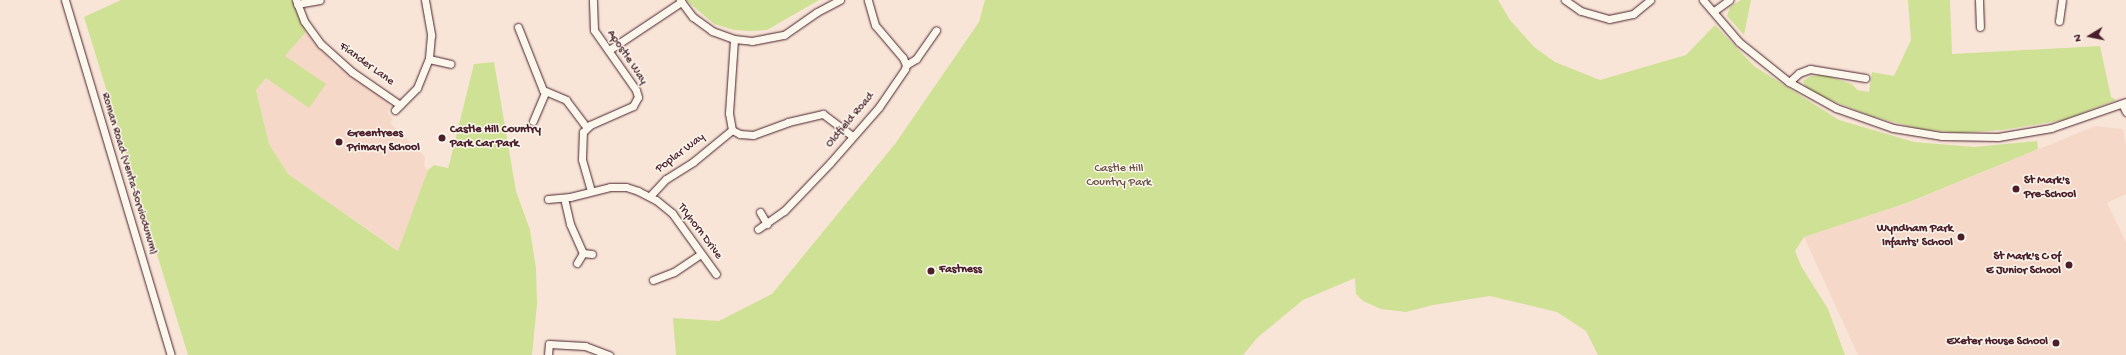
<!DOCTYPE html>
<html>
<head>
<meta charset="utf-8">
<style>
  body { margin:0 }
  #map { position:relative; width:2126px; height:355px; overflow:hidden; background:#f8e5d7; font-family:"Gochi Hand",sans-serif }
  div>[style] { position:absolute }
  .built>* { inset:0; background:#f6d8c9 }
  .green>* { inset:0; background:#cfe195 }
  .roads { filter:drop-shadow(0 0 1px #4a1f2b) drop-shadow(0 0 1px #4a1f2b) }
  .minor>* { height:7px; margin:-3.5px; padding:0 3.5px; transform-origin:3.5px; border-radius:3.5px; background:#fbf7ec }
  .dots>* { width:11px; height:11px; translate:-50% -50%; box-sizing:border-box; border:2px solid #fbf7ec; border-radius:50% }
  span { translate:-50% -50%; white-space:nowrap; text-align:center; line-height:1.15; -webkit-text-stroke:3px #fbf7ec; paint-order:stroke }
  .street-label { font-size:12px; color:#4a1f2b }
  .poi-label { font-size:12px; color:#4a1f2b; font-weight:700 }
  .left { translate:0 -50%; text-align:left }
  .right { translate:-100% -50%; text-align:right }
  .park-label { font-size:12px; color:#6b5046 }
  .north { position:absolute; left:2070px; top:16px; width:40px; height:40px; -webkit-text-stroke:3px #fbf7ec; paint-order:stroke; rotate:260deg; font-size:11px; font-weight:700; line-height:16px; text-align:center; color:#4a1f2b }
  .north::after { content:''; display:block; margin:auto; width:14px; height:18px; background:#4a1f2b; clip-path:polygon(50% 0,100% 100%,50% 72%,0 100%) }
</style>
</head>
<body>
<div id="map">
  <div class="built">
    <div style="clip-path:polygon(306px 32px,337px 68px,342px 69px,389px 101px,390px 108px,387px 112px,393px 120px,390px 123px,425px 157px,424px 166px,428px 170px,399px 251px,288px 174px,269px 144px,256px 90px)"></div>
    <div style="clip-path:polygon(2095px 126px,2123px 129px,2126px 145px,2126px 194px,2107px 203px,2126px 242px,2126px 355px,1858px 355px,1804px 237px,1908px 203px)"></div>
  </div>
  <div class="green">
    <div style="clip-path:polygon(121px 0,292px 0,306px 32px,285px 56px,326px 84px,309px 108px,266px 78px,256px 90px,269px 144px,288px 174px,398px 251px,428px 170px,434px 165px,448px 168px,449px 165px,474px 64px,494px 62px,516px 191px,530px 230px,536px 268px,537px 304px,532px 355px,188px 355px,84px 17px)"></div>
    <div style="clip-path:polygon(686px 0,819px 0,767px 30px,750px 31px,734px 30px,714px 24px)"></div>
    <div style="clip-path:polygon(985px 0,1498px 0,1510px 20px,1534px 47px,1555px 62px,1600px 80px,1686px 55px,1715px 25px,1754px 66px,1839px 120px,1914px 142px,1974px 147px,2037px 141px,2038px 149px,1907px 203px,1804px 237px,1795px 251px,1801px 266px,1828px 309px,1845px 355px,1598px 355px,1586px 331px,1557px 312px,1490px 296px,1433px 305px,1406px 312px,1381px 309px,1363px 301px,1356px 294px,1355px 278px,1303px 300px,1258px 337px,1243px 355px,676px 355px,673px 318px,719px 321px,772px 294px,895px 144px,979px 22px)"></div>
    <div style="clip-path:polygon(1741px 0,1751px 0,1744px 35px,1727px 16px,1730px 7px)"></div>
    <div style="clip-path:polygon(1908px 0,1950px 0,1952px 54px,2100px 46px,2111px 97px,2116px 100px,2064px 120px,2002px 130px,1959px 133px,1920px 129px,1871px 116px,1816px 94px,1806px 87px,1803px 81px,1811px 76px,1824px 75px,1852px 84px,1857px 90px,1869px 92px,1872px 72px,1894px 76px,1911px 40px)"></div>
  </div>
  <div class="roads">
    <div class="minor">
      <div style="left:65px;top:0;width:370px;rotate:73.4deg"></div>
      <div style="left:296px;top:0;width:22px;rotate:69deg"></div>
      <div style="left:304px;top:21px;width:29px;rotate:54deg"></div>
      <div style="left:321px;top:44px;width:42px;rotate:42.1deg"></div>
      <div style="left:352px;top:72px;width:58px;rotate:34.5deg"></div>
      <div style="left:425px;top:0;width:36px;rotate:80deg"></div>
      <div style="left:431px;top:35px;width:24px;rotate:95deg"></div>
      <div style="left:429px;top:59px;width:22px;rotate:13deg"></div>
      <div style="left:680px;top:0;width:21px;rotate:53deg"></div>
      <div style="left:693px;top:17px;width:24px;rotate:36deg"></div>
      <div style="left:712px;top:31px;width:23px;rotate:20deg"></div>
      <div style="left:734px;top:39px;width:18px;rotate:6deg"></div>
      <div style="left:752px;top:41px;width:33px;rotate:-11deg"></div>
      <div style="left:784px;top:35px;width:40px;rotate:-34.9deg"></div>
      <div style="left:817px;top:12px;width:26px;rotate:-28deg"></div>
      <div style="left:1565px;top:0;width:19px;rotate:35deg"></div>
      <div style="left:1581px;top:11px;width:29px;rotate:16deg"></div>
      <div style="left:1609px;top:19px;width:25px;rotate:-12deg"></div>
      <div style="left:1633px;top:14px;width:22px;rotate:-39deg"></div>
      <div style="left:1703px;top:0;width:55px;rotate:49.4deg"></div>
      <div style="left:1739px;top:42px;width:64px;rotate:38.7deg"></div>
      <div style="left:1789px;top:82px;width:54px;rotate:29deg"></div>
      <div style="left:1836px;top:108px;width:60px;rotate:19.3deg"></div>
      <div style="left:1893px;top:128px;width:50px;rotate:9.3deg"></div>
      <div style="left:1942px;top:136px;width:56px;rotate:1deg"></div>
      <div style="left:1998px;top:137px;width:54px;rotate:-9.6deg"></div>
      <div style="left:2051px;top:128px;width:79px;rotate:-19.1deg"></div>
      <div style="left:1979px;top:0;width:27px;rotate:88deg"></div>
      <div style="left:297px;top:4px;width:23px;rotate:-10deg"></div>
      <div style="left:1714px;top:11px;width:19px;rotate:-36deg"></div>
      <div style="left:2059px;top:21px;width:21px;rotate:-82deg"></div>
      <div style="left:518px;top:27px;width:68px;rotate:68.4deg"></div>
      <div style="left:543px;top:90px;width:25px;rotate:23deg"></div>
      <div style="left:566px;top:100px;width:34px;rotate:53deg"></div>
      <div style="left:609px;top:50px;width:87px;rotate:-33.7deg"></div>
      <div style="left:906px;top:65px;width:12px;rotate:-31deg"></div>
      <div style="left:916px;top:59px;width:35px;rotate:-55deg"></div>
      <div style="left:1789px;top:82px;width:13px;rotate:-42deg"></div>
      <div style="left:1799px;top:73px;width:12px;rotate:-20deg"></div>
      <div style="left:1810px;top:69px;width:56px;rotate:9.3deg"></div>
      <div style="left:2122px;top:104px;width:9px;rotate:63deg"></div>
      <div style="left:395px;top:110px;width:31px;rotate:-45deg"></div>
      <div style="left:417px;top:88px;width:31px;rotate:-68deg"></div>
      <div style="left:533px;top:121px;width:30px;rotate:-67deg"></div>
      <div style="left:732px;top:130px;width:9px;rotate:27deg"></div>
      <div style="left:740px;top:134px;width:13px;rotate:4deg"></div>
      <div style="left:753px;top:135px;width:37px;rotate:-20deg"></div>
      <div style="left:788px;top:122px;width:36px;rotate:-13deg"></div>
      <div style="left:823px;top:114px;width:36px;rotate:37deg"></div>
      <div style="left:591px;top:191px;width:33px;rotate:-106deg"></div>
      <div style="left:582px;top:159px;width:27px;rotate:-88deg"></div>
      <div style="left:583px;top:132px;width:10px;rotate:-45deg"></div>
      <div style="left:590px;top:125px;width:47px;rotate:-23.8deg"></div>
      <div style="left:633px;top:106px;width:10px;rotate:-61deg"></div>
      <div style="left:638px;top:97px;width:7px;rotate:-106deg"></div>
      <div style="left:636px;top:90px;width:73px;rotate:-125deg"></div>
      <div style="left:594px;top:30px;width:30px;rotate:-92deg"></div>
      <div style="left:650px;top:196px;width:23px;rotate:-47deg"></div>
      <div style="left:666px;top:179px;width:32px;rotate:-32deg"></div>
      <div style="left:693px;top:162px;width:50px;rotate:-39.4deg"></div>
      <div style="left:732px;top:130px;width:17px;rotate:-100deg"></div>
      <div style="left:729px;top:113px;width:74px;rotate:-86.1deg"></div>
      <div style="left:564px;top:198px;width:27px;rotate:77deg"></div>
      <div style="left:570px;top:224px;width:32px;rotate:66deg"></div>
      <div style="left:548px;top:199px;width:22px;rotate:-5deg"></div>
      <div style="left:570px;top:197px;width:41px;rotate:-14deg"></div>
      <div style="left:610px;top:187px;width:16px"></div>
      <div style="left:626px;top:187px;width:13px;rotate:18deg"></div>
      <div style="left:638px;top:191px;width:20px;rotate:27deg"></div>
      <div style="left:656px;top:200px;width:21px;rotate:39deg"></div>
      <div style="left:672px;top:213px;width:75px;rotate:54.2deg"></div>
      <div style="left:760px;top:212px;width:14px;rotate:60deg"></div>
      <div style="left:758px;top:229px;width:32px;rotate:-35deg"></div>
      <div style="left:784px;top:211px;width:66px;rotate:-46.2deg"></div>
      <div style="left:830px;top:163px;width:74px;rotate:-48.8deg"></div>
      <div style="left:879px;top:107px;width:46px;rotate:-55.6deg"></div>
      <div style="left:905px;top:69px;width:4px;rotate:-76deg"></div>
      <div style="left:906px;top:65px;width:8px;rotate:-113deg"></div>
      <div style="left:903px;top:58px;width:43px;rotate:-130.3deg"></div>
      <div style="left:875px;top:25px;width:26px;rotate:-106deg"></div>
      <div style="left:577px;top:263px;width:12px;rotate:-59deg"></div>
      <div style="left:583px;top:253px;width:9px;rotate:6deg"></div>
      <div style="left:653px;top:280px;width:22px;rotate:-21deg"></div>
      <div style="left:674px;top:272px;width:32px;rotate:-34deg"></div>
      <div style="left:548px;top:355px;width:11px;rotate:-85deg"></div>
      <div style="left:549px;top:344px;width:36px;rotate:3deg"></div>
      <div style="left:585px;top:346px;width:26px;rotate:21deg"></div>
    </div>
  </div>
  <div class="dots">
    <div style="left:442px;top:138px;background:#4a1f2b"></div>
    <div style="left:339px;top:142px;background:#4a1f2b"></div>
    <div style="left:2016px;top:189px;background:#4a1f2b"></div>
    <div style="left:1961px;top:237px;background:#4a1f2b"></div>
    <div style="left:2069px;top:265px;background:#4a1f2b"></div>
    <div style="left:931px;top:271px;background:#4a1f2b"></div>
    <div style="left:2056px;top:343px;background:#4a1f2b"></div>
  </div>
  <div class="street-label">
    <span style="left:626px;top:58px;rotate:56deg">Apostle Way</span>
    <span style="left:366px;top:65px;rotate:36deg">Fiander Lane</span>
    <span style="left:851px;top:121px;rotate:-50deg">Oldfield Road</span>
    <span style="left:681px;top:154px;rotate:-37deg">Poplar Way</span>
    <span style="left:128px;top:174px;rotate:73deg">Roman Road (Venta-Sorviodunum)</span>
    <span style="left:699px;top:232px;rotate:53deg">Tryhorn Drive</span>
  </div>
  <div class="poi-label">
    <span class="left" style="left:450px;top:138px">Castle Hill Country<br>Park Car Park</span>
    <span class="left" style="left:347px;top:142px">Greentrees<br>Primary School</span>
    <span class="left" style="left:2024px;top:189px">St Mark's<br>Pre-School</span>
    <span class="right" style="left:1953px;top:237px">Wyndham Park<br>Infants' School</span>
    <span class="right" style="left:2061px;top:265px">St Mark's C of<br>E Junior School</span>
    <span class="left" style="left:939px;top:271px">Fastness</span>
    <span class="right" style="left:2048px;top:343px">Exeter House School</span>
  </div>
  <div class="park-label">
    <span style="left:1119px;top:177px">Castle Hill<br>Country Park</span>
  </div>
  <div class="north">N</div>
</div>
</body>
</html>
